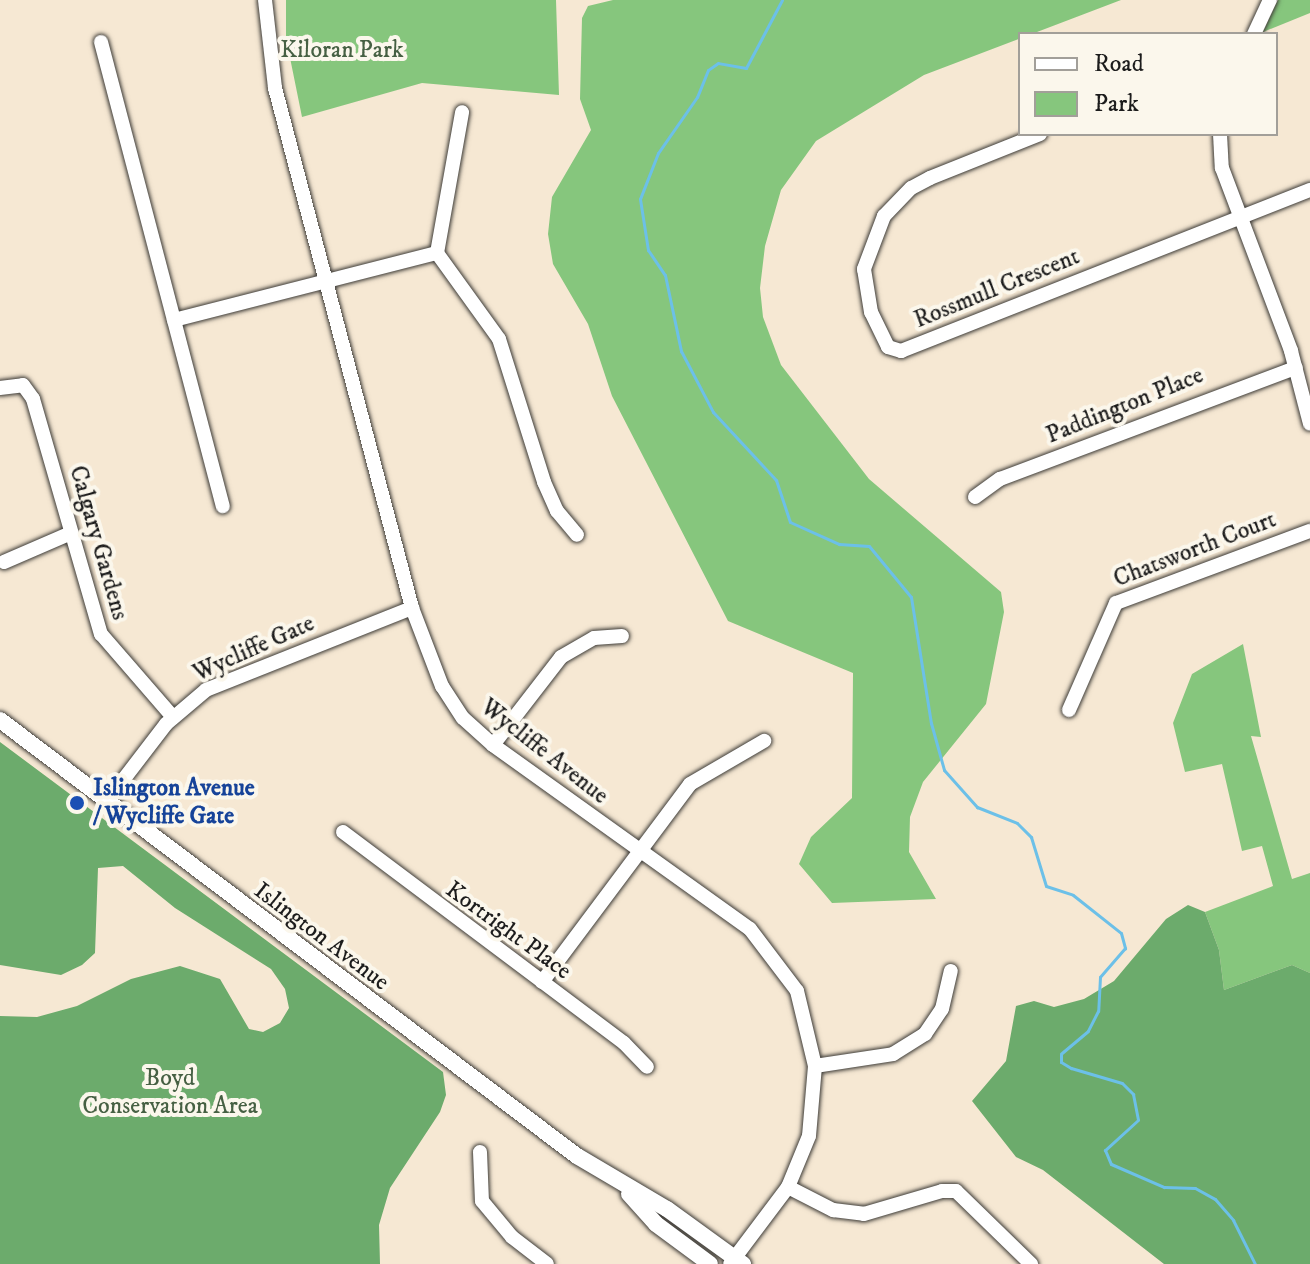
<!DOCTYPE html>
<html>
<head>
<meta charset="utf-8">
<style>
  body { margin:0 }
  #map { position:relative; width:1310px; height:1264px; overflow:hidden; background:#f6e8d3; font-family:"IM FELL DW Pica",serif }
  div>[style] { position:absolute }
  .green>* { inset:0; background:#86c67d }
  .forest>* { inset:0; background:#6cab6c }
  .stream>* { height:3px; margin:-1.5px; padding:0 1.5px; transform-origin:1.5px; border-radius:1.5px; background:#6cc0e8 }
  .roads { filter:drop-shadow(0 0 2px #3d3b37) drop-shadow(0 0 2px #3d3b37) }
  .minor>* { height:14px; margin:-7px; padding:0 7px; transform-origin:7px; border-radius:7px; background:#fff }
  .major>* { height:16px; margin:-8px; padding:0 8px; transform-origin:8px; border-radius:8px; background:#fff }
  .dots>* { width:22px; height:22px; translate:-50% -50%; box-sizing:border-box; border:4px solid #fbf7ec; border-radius:50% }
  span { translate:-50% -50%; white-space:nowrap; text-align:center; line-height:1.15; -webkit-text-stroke:8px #fbf7ec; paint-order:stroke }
  .park-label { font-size:24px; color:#466043 }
  .street-label { font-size:24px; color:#1c1c1c }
  .transit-label { font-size:24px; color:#164399; font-weight:700 }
  .left { translate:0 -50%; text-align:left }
  .legend { position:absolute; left:1018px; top:32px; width:260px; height:104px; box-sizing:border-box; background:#fbf7ec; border:2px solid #a29f99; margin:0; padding:10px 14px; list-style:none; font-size:24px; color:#1c1c1c }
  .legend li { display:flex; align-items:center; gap:16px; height:40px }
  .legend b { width:40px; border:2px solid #a29f99 }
</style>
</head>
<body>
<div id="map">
  <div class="green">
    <div style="clip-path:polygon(286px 0,556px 0,559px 95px,422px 83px,302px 117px,286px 38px)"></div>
    <div style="clip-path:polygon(1121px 0,924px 75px,816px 141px,781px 190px,765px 246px,760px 288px,763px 317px,781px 365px,869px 479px,1001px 592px,1004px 612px,986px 704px,923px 782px,910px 817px,909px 852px,936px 899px,832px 903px,799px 864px,811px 837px,852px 798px,853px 673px,728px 621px,612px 396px,588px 324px,553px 264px,548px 234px,552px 197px,591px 130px,580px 99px,582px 18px,588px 6px,613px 0)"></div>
    <div style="clip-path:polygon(1278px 0,1310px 0,1310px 13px,1263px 32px)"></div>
    <div style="clip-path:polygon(1243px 644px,1261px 737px,1251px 736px,1292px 879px,1310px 873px,1310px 973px,1292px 965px,1224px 990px,1219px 950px,1205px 912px,1273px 886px,1262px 846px,1242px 851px,1222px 764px,1185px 772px,1173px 723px,1192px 674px)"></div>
  </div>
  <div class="forest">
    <div style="clip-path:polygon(0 742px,443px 1072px,446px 1095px,440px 1112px,390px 1188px,379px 1225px,380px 1264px,0 1264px,0 1016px,37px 1017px,77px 1006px,131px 979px,180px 966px,220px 979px,249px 1029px,263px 1032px,280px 1023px,289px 1008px,285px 989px,271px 969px,175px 908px,123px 866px,98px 868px,95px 953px,82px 965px,61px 975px,0 965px)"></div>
    <div style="clip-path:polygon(1188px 905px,1205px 912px,1219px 950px,1224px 990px,1292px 965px,1310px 973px,1310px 1264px,1164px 1264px,1043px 1170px,1016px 1157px,972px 1101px,1006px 1061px,1016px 1006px,1034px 1001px,1054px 1007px,1084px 999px,1114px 981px,1166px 919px)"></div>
  </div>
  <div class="stream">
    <div style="left:782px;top:0;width:77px;rotate:117.9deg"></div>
    <div style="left:746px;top:68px;width:28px;rotate:-170deg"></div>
    <div style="left:718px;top:63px;width:12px;rotate:145deg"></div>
    <div style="left:708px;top:70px;width:29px;rotate:112deg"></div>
    <div style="left:697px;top:97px;width:68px;rotate:124.9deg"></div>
    <div style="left:658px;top:153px;width:49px;rotate:111.4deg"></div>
    <div style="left:640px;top:199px;width:52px;rotate:81.1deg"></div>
    <div style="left:648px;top:250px;width:30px;rotate:56deg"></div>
    <div style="left:665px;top:275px;width:78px;rotate:78.1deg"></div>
    <div style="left:681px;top:351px;width:69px;rotate:62.3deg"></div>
    <div style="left:713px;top:412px;width:93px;rotate:47.2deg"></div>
    <div style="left:776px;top:480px;width:44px;rotate:71.6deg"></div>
    <div style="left:790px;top:522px;width:54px;rotate:24.2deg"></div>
    <div style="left:839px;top:544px;width:30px;rotate:4deg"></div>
    <div style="left:869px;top:546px;width:66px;rotate:50.5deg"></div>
    <div style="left:911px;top:597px;width:128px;rotate:81deg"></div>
    <div style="left:931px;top:723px;width:49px;rotate:74.5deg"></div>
    <div style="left:944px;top:770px;width:50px;rotate:48.3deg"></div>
    <div style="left:977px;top:807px;width:43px;rotate:21.8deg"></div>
    <div style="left:1017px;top:823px;width:20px;rotate:45deg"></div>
    <div style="left:1031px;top:837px;width:51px;rotate:73deg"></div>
    <div style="left:1046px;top:886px;width:28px;rotate:18deg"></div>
    <div style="left:1073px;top:895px;width:61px;rotate:38.4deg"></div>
    <div style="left:1121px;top:933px;width:16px;rotate:75deg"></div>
    <div style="left:1125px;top:948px;width:38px;rotate:131deg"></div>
    <div style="left:1100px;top:977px;width:34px;rotate:93deg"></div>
    <div style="left:1098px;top:1011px;width:22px;rotate:117deg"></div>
    <div style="left:1088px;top:1031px;width:35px;rotate:140deg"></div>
    <div style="left:1061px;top:1054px;width:8px;rotate:90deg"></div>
    <div style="left:1061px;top:1062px;width:12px;rotate:31deg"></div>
    <div style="left:1071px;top:1068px;width:53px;rotate:16.4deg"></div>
    <div style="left:1122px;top:1083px;width:16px;rotate:45deg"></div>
    <div style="left:1133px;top:1094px;width:26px;rotate:79deg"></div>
    <div style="left:1138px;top:1120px;width:45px;rotate:137.7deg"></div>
    <div style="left:1105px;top:1150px;width:15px;rotate:67deg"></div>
    <div style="left:1111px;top:1164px;width:58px;rotate:23.5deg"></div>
    <div style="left:1164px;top:1187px;width:31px;rotate:2deg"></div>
    <div style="left:1195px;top:1188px;width:23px;rotate:29deg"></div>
    <div style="left:1215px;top:1199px;width:28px;rotate:49deg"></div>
    <div style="left:1233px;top:1220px;width:49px;rotate:63.4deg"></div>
  </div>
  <div class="roads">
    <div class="minor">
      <div style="left:265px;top:0;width:89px;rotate:83.5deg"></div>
      <div style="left:275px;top:88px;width:538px;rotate:75.24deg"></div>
      <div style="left:412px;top:608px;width:84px;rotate:69deg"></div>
      <div style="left:442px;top:686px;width:38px;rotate:57deg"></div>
      <div style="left:463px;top:718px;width:40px;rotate:42deg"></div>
      <div style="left:493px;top:745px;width:316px;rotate:35.6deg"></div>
      <div style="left:750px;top:929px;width:78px;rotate:52.8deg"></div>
      <div style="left:797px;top:991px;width:77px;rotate:76.5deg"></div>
      <div style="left:815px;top:1066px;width:70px;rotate:94.9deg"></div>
      <div style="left:809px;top:1136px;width:55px;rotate:112.4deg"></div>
      <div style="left:788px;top:1187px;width:96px;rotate:127deg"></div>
      <div style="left:1254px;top:34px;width:38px;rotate:-65deg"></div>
      <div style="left:101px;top:42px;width:480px;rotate:75.3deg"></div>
      <div style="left:1040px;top:134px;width:118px;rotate:158.2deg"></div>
      <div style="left:930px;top:178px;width:21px;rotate:152deg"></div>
      <div style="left:911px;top:188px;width:39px;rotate:134deg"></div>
      <div style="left:884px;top:216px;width:57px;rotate:110.7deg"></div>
      <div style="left:864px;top:269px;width:44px;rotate:80.8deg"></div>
      <div style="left:871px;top:312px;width:39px;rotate:64deg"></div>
      <div style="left:888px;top:347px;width:14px;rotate:17deg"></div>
      <div style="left:901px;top:351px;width:440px;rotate:-21.5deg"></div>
      <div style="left:1220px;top:134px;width:34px;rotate:87deg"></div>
      <div style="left:1222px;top:168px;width:196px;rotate:69.3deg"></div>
      <div style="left:1291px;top:351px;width:75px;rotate:75.4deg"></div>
      <div style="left:437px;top:253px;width:106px;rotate:54.2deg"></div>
      <div style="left:499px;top:339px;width:150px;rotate:72.5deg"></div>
      <div style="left:544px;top:482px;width:32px;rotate:66deg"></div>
      <div style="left:557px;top:511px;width:31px;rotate:50deg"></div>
      <div style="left:437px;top:253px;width:143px;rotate:-79.9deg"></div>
      <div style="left:174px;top:320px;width:271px;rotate:-14.3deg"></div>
      <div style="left:0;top:388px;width:23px;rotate:-7deg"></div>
      <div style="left:23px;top:385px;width:17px;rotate:54deg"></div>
      <div style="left:33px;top:399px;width:245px;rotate:73.9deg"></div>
      <div style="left:101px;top:634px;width:110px;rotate:49.1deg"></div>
      <div style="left:975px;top:497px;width:31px;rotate:-36deg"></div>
      <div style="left:1000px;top:479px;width:316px;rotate:-20.6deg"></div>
      <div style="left:4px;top:562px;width:73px;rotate:-23.4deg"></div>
      <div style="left:1069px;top:710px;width:117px;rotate:-66.3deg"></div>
      <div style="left:1116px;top:603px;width:207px;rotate:-20.4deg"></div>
      <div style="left:493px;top:745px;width:111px;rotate:-52.3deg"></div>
      <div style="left:561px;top:657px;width:38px;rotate:-30deg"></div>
      <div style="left:594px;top:638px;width:28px;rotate:-4deg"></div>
      <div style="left:107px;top:801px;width:97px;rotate:-52.5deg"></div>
      <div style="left:166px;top:724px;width:52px;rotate:-40.4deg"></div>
      <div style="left:206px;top:690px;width:222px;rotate:-21.7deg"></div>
      <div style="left:343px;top:832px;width:351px;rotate:36.9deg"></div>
      <div style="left:624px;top:1043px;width:33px;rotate:46deg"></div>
      <div style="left:542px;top:982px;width:247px;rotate:-53.2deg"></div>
      <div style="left:690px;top:784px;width:86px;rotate:-30.2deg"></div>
      <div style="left:815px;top:1066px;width:79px;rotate:-8.7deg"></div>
      <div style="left:893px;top:1054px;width:38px;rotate:-32deg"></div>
      <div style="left:925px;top:1034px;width:30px;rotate:-56deg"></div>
      <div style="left:942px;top:1009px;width:39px;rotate:-77deg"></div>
      <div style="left:480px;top:1152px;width:49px;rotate:87.7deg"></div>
      <div style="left:482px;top:1201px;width:47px;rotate:50.2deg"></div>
      <div style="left:512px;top:1237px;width:44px;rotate:37.6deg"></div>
      <div style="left:788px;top:1187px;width:51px;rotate:27.1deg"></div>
      <div style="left:833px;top:1210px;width:31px;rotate:7deg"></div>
      <div style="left:864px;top:1214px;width:81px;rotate:-16.4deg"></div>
      <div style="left:942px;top:1191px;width:14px"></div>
      <div style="left:956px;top:1191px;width:105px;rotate:44.2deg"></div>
    </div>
    <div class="major">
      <div style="left:0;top:720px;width:723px;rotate:37.08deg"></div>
      <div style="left:577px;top:1156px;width:104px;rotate:30.5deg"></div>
      <div style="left:667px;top:1209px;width:94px;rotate:35.9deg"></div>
      <div style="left:629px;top:1194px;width:40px;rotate:48deg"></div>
      <div style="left:656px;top:1224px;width:67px;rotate:36.5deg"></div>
    </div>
  </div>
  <div class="dots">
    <div style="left:77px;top:803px;background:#1a4fb4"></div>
  </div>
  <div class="park-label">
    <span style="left:342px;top:51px">Kiloran Park</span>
    <span style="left:170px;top:1093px">Boyd<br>Conservation Area</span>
  </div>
  <div class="street-label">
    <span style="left:997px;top:289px;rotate:-22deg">Rossmull Crescent</span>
    <span style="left:1125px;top:406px;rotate:-22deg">Paddington Place</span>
    <span style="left:98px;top:543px;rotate:74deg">Calgary Gardens</span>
    <span style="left:1195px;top:550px;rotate:-21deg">Chatsworth Court</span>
    <span style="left:254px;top:649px;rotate:-24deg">Wycliffe Gate</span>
    <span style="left:544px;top:752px;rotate:38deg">Wycliffe Avenue</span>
    <span style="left:508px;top:931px;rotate:36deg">Kortright Place</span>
    <span style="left:321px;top:937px;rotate:37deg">Islington Avenue</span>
  </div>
  <div class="transit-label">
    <span class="left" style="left:93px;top:803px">Islington Avenue<br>/ Wycliffe Gate</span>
  </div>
  <ul class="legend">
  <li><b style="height:10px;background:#fff"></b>Road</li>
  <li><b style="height:22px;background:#86c67d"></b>Park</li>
  </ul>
</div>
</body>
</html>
